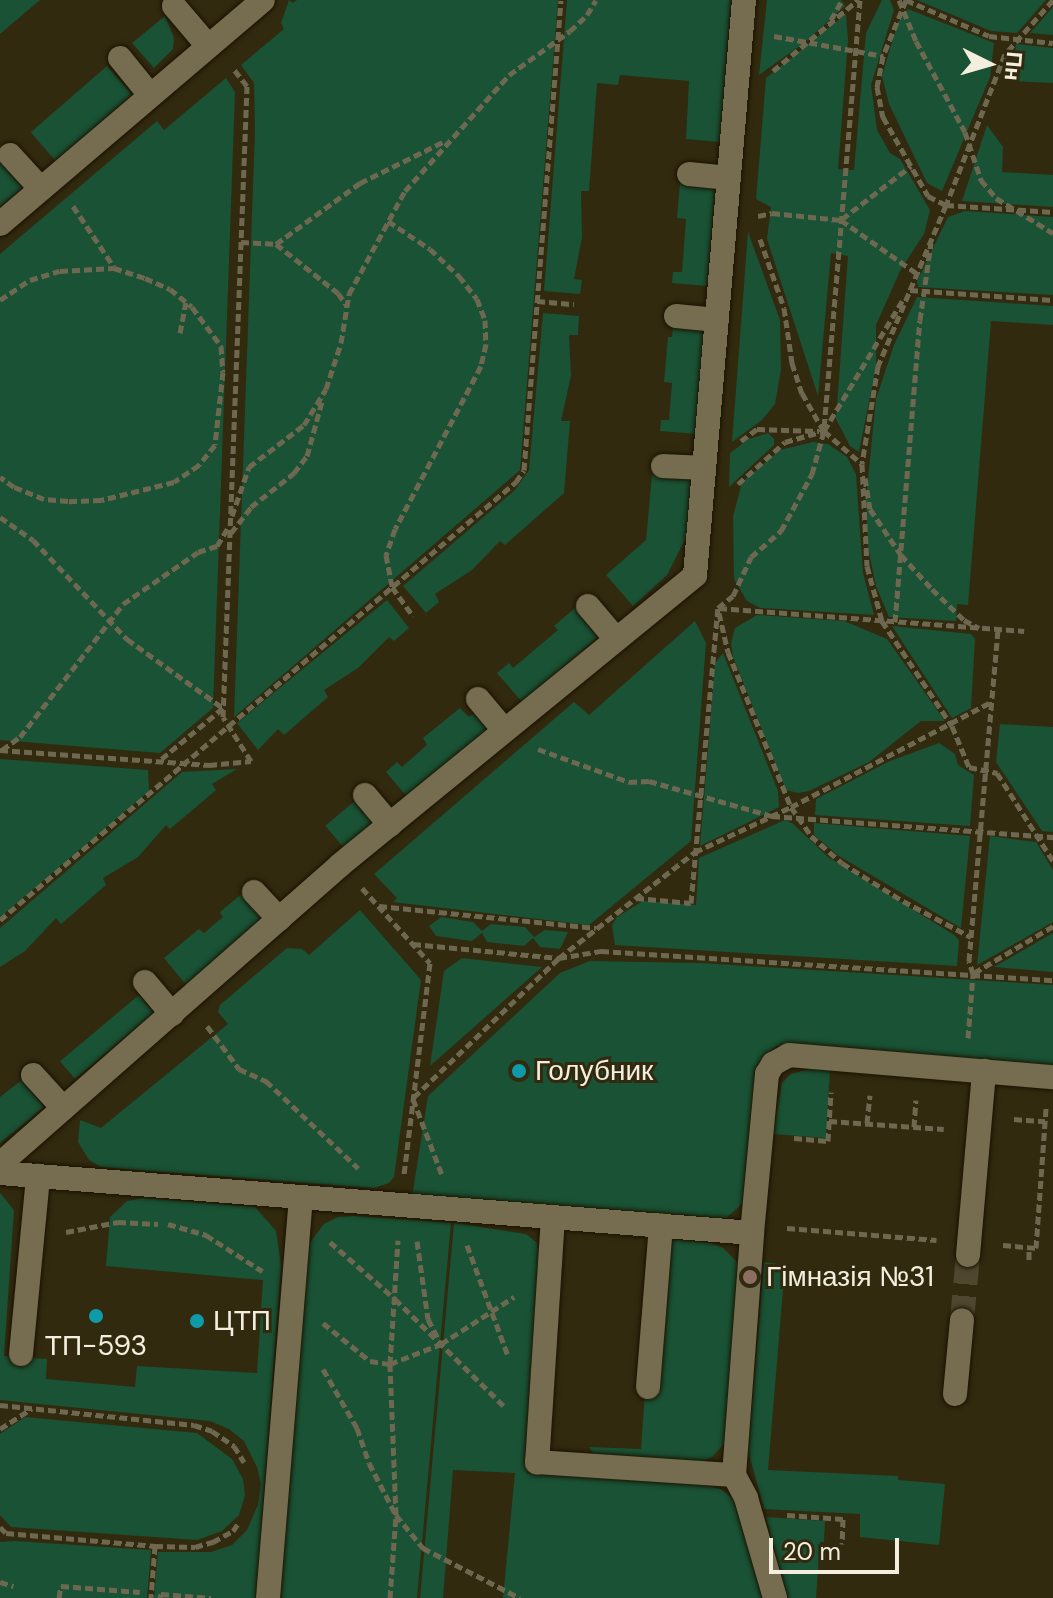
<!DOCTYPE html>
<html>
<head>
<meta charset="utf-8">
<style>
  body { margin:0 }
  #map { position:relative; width:1053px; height:1598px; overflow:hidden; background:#322a0f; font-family:"DM Sans",sans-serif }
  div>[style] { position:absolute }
  .green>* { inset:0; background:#195234; transform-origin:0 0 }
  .minor-tunnel>* { height:24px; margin-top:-12px; transform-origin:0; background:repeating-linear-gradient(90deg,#4f472e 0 24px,transparent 0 36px) }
  .path>* { height:5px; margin-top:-2.5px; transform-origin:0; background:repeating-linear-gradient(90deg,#6f6850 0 8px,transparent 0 12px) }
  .roads { filter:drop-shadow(0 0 2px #1a1300) drop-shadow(0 0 2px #1a1300) }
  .minor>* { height:24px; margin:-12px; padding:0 12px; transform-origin:12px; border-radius:12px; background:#766d50 }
  .dots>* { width:22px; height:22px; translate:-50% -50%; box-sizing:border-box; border:4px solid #322a0f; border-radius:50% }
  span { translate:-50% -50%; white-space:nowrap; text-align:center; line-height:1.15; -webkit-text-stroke:6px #322a0f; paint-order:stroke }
  .poi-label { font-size:28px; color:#f3eede }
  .left { translate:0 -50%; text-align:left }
  .north { position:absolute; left:949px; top:24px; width:80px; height:80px; -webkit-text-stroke:6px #322a0f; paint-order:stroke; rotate:95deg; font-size:22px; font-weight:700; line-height:32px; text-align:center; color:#f3eede }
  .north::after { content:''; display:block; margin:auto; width:28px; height:36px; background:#f3eede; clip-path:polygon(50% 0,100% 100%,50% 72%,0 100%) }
  .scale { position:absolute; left:769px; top:1538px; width:130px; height:36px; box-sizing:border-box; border:4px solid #f3eede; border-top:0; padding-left:10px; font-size:24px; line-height:28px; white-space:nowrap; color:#f3eede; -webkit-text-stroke:6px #322a0f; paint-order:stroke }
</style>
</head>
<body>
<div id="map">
  <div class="green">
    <div style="clip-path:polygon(0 0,40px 0,0 34px)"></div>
    <div style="clip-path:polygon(289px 0,293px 3px,297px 0,558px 0,520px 470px,234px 717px,255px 130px,254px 83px,241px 65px,284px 29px,281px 23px)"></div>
    <div style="clip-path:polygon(567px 0,731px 0,720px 142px,686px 139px,689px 81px,620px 75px,618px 85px,597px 83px,589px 191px,581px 191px,582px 237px,574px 279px,582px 280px,580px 294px,544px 291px)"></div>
    <div style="clip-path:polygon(767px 0,841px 0,845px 6px,804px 43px,759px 75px)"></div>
    <div style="clip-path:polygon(882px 0,890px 0,894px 10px,871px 85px,877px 130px,890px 153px,900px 159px,930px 210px,924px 234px,901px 269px,876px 325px,876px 367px,859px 452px,850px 446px,836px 419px,848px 256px,831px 253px,818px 396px,767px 239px,771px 207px,756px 199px,766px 78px,846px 14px,848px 41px,838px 169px,854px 170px,866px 33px)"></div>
    <div style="clip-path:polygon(917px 0,1046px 0,1017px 33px,991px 31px)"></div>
    <div style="clip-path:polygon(1053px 7px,1053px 35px,1030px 33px)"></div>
    <div style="clip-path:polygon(908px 9px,994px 43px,990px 77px,942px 191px,927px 183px,889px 104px,882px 76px,898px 22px)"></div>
    <div style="clip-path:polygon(165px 16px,174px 38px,173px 49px,154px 68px,132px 43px)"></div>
    <div style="clip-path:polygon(1016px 44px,1053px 48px,1053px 83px,1012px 81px)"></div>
    <div style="left:107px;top:66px;width:38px;height:101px;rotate:49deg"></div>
    <div style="clip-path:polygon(226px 78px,235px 92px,213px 708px,160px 753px,0 740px,0 254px,157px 121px,164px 130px)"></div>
    <div style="clip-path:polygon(987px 125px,1003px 147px,1002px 172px,1053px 175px,1053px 207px,962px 201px)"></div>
    <div style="clip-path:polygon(0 161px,23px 188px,0 207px)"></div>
    <div style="clip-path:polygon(680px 183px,715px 187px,707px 286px,672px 283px,673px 272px,682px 272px,686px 219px,677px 218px)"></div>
    <div style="clip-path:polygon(965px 211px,1053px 217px,1053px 295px,918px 287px,917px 281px,948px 217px)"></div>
    <div style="clip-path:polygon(748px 232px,780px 320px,781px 370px,775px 404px,762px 420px,732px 442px)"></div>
    <div style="clip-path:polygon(917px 297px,1053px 306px,1053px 325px,991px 321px,968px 605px,957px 604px,956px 621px,889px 617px,876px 586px,868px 548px,866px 499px,876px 399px,894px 345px)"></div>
    <div style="clip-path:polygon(543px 313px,579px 316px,578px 335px,569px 335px,571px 376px,561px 421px,570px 421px,564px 493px,505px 545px,500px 541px,472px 570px,435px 594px,439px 602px,426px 613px,403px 586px,515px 490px,529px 470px)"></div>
    <div style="clip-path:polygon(673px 328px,706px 330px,698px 434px,660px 431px,661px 420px,669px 420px,672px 383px,664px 382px,668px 337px,672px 337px)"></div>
    <div style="clip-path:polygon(768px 433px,774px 439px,774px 445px,729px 487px,730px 453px,749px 439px)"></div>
    <div style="clip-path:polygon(813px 442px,828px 444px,847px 457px,856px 474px,863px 573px,874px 615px,760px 608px,747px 601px,734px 579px,733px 517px,742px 482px,780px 450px)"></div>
    <div style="clip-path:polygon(652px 475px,694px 476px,689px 532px,667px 575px,633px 606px,606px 575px,646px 540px)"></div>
    <div style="clip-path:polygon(387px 600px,409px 628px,394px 641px,389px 637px,358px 668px,324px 690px,328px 697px,284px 735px,278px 729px,258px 750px,237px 723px)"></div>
    <div style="clip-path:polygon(575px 608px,598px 637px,522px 702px,497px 673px,509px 663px,513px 668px,558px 630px,554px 626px)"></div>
    <div style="clip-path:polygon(757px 615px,844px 621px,887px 639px,945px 721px,921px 721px,869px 762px,809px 791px,798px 793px,786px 790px,733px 657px,731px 643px,735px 628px)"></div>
    <div style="clip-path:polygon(695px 621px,706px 643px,691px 841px,589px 925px,393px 902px,397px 898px,374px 874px,574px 702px,589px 715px)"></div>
    <div style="clip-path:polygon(892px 626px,971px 634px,975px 639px,971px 708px,952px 718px)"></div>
    <div style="clip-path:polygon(723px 653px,778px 791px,779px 807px,700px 846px,715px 663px)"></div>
    <div style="clip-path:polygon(460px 708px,469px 717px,475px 713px,489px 730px,409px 799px,386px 772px,397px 762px,402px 767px,427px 745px,423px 738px)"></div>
    <div style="clip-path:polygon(1000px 724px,1053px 727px,1053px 832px,1042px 831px,996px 762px)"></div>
    <div style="clip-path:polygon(939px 743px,955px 754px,958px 765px,974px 775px,970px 826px,815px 815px,816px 799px,890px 761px)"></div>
    <div style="clip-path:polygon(0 759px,148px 770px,149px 791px,0 917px)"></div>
    <div style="clip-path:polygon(237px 769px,212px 784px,216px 790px,170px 829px,166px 825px,138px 857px,103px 878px,106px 885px,61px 924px,56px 918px,25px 951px,0 967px,0 928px,182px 772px)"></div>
    <div style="left:356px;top:800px;width:33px;height:40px;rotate:50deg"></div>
    <div style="clip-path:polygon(785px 820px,792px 823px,828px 857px,954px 935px,959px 940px,957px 966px,615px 945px,612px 925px,617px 917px,643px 901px,696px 905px,699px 858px)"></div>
    <div style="clip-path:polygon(814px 823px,970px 836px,961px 928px,839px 856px,814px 835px)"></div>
    <div style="clip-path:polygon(990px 836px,1036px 842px,1053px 870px,1053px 922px,977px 965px)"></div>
    <div style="clip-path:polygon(245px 891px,269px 920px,188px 987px,164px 958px,199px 929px,204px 933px,223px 917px,220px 912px)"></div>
    <div style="clip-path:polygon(360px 910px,421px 980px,394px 1177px,389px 1183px,374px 1188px,101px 1167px,89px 1160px,78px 1142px,80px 1120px,101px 1128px,228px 1024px,218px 1012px,220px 1005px,287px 948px,302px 949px,309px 955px)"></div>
    <div style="clip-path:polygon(441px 917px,473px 922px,482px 931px,491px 924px,525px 927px,534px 937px,545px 930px,568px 932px,560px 949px,540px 947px,533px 938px,524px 946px,487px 942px,482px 933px,472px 941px,436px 936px,429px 926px)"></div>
    <div style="clip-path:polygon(1053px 933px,1053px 972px,994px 967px)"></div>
    <div style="clip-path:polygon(462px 958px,542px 967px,430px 1066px,444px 971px)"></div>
    <div style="clip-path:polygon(590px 961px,700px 963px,1053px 985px,1053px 1066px,777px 1046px,765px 1056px,744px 1202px,724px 1220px,688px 1220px,688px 1215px,680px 1214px,679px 1219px,412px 1197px,428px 1096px,560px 973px)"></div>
    <div style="left:139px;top:995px;width:23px;height:103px;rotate:50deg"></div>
    <div style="clip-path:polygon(814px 1068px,830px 1069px,826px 1138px,773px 1134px,782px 1083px,791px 1074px)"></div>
    <div style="clip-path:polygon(22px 1080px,44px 1107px,0 1143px,0 1097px)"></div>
    <div style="clip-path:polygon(0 1193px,14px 1210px,4px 1356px,47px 1359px,46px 1379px,135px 1387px,137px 1366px,257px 1373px,263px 1280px,106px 1266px,110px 1217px,127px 1201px,143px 1198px,255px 1207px,276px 1231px,281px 1265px,256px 1598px,154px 1598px,158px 1552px,211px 1552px,232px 1545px,247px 1530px,258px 1505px,261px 1484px,257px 1467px,244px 1441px,229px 1429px,210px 1421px,0 1400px)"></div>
    <div style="clip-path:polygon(354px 1216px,451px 1223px,417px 1598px,280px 1598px,308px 1245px,324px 1224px,338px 1217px)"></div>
    <div style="clip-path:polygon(454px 1223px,526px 1234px,537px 1243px,542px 1261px,527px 1473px,700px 1484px,720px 1489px,733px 1498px,766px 1598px,503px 1598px,515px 1473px,453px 1470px,443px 1598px,420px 1598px)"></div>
    <div style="clip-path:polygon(672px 1239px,711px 1243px,723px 1248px,740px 1265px,725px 1443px,712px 1457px,696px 1463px,595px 1456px,589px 1447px,641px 1449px,645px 1392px,658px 1393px)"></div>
    <div style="clip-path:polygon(764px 1262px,785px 1265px,768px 1470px,898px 1476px,898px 1480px,945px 1484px,939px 1545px,860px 1537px,860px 1514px,764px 1509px,748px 1450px)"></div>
    <div style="clip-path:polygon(25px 1417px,197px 1433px,232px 1459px,243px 1479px,245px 1495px,239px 1515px,222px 1531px,197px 1540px,11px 1527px,0 1515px,0 1434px)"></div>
    <div style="clip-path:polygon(766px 1517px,825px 1521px,824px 1542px,820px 1542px,816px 1598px,786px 1598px)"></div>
    <div style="clip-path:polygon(15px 1541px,151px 1550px,147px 1598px,0 1598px,0 1542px)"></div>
  </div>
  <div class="minor-tunnel">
    <div style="left:962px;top:1320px;width:65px;rotate:-84.7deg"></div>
  </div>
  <div class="path">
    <div style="left:860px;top:0;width:433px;rotate:94.8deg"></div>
    <div style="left:824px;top:431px;width:50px;rotate:41deg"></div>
    <div style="left:899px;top:0;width:44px;rotate:67.5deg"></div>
    <div style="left:916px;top:41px;width:103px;rotate:61.7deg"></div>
    <div style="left:965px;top:132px;width:51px;rotate:71.6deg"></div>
    <div style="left:981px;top:180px;width:23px;rotate:50deg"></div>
    <div style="left:996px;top:198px;width:67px;rotate:31.6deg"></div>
    <div style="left:906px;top:0;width:61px;rotate:112.3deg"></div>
    <div style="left:883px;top:56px;width:32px;rotate:101deg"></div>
    <div style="left:877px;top:87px;width:31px;rotate:79deg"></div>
    <div style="left:883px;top:117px;width:91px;rotate:60.3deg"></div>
    <div style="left:928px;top:196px;width:20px;rotate:27deg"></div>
    <div style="left:946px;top:205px;width:107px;rotate:3.7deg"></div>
    <div style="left:906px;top:0;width:90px;rotate:23.4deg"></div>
    <div style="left:989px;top:36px;width:64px;rotate:6.2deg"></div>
    <div style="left:1053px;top:0;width:72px;rotate:131.6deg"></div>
    <div style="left:1005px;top:54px;width:162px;rotate:111.3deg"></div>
    <div style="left:946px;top:205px;width:175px;rotate:112.9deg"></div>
    <div style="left:878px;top:366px;width:99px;rotate:99.3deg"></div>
    <div style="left:862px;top:464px;width:102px;rotate:87.2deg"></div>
    <div style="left:867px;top:566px;width:57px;rotate:74.7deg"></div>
    <div style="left:882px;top:621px;width:126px;rotate:56.3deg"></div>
    <div style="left:952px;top:726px;width:44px;rotate:67.5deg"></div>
    <div style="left:969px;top:767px;width:29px;rotate:12deg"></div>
    <div style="left:997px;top:773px;width:104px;rotate:57.5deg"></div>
    <div style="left:831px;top:20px;width:23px;rotate:-61deg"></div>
    <div style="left:774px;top:36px;width:111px;rotate:10.4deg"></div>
    <div style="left:773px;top:71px;width:111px;rotate:-39.9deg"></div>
    <div style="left:73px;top:206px;width:73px;rotate:56.1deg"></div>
    <div style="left:758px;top:216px;width:14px;rotate:-12deg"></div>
    <div style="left:772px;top:213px;width:69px;rotate:5.8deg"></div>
    <div style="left:841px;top:220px;width:92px;rotate:35.2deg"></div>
    <div style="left:842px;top:219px;width:87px;rotate:-37.5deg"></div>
    <div style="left:388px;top:221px;width:50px;rotate:33.7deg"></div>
    <div style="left:430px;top:249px;width:40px;rotate:43deg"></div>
    <div style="left:459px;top:276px;width:29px;rotate:52deg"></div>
    <div style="left:477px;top:299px;width:22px;rotate:69deg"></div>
    <div style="left:485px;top:320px;width:24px;rotate:88deg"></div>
    <div style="left:486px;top:344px;width:23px;rotate:103deg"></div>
    <div style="left:481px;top:366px;width:184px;rotate:117.8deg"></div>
    <div style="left:395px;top:529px;width:28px;rotate:109deg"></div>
    <div style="left:386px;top:555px;width:33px;rotate:79deg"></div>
    <div style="left:392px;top:587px;width:36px;rotate:54deg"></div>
    <div style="left:760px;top:239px;width:73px;rotate:70.8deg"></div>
    <div style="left:784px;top:308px;width:56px;rotate:81.7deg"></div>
    <div style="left:792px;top:363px;width:32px;rotate:72deg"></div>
    <div style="left:802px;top:393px;width:43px;rotate:60.4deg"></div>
    <div style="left:241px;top:242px;width:35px;rotate:3deg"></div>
    <div style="left:276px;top:244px;width:79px;rotate:38.3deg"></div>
    <div style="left:338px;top:293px;width:16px;rotate:55deg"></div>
    <div style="left:276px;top:244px;width:104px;rotate:-36deg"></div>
    <div style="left:360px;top:183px;width:93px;rotate:-26.3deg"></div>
    <div style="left:910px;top:290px;width:143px;rotate:4deg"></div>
    <div style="left:0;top:300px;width:36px;rotate:-34deg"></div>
    <div style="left:30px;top:280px;width:31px;rotate:-17deg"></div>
    <div style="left:60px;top:271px;width:54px;rotate:-3.2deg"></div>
    <div style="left:114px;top:268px;width:33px;rotate:18deg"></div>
    <div style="left:145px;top:278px;width:27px;rotate:24deg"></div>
    <div style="left:170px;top:289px;width:28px;rotate:39deg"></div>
    <div style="left:192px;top:307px;width:49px;rotate:53.4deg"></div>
    <div style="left:221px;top:346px;width:26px;rotate:86deg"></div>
    <div style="left:223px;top:372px;width:73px;rotate:96.3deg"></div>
    <div style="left:215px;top:445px;width:26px;rotate:129deg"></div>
    <div style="left:199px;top:465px;width:30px;rotate:146deg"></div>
    <div style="left:174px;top:482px;width:75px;rotate:166.1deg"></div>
    <div style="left:101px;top:500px;width:33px;rotate:178deg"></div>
    <div style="left:68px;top:501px;width:24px;rotate:-175deg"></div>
    <div style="left:44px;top:499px;width:32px;rotate:-158deg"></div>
    <div style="left:14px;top:487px;width:17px;rotate:-144deg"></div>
    <div style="left:537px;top:301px;width:37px;rotate:5deg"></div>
    <div style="left:180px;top:333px;width:31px;rotate:-79deg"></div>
    <div style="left:741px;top:441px;width:20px;rotate:-37deg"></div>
    <div style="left:757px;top:429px;width:62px;rotate:1.8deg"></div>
    <div style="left:865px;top:478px;width:31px;rotate:81deg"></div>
    <div style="left:870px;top:509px;width:55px;rotate:56deg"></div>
    <div style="left:901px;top:555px;width:46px;rotate:47.6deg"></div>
    <div style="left:932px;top:589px;width:45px;rotate:44.1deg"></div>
    <div style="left:964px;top:620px;width:17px;rotate:28deg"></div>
    <div style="left:738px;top:484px;width:63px;rotate:-41.8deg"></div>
    <div style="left:785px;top:442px;width:40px;rotate:-16deg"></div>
    <div style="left:232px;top:516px;width:52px;rotate:-70.9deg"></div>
    <div style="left:249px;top:467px;width:69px;rotate:-37.4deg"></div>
    <div style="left:304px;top:425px;width:42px;rotate:-58.6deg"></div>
    <div style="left:326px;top:389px;width:48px;rotate:-71.9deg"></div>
    <div style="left:341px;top:343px;width:50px;rotate:-80.7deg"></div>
    <div style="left:349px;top:294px;width:117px;rotate:-61.5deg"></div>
    <div style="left:405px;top:191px;width:156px;rotate:-48.1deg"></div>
    <div style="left:509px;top:75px;width:75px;rotate:-35.8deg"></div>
    <div style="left:570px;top:31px;width:23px;rotate:-43deg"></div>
    <div style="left:587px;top:15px;width:17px;rotate:-59deg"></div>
    <div style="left:0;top:517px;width:40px;rotate:34.9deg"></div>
    <div style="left:33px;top:540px;width:137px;rotate:46.5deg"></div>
    <div style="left:127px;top:639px;width:118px;rotate:35.7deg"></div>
    <div style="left:223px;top:708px;width:83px;rotate:140.4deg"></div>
    <div style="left:231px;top:533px;width:33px;rotate:-52deg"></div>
    <div style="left:251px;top:507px;width:55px;rotate:-38.3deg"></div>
    <div style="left:294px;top:473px;width:21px;rotate:-53deg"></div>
    <div style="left:307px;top:456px;width:60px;rotate:-74.6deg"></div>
    <div style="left:719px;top:608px;width:306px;rotate:4.3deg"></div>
    <div style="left:719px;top:613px;width:40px;rotate:77deg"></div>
    <div style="left:728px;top:652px;width:167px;rotate:67.9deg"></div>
    <div style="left:791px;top:807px;width:35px;rotate:55deg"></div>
    <div style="left:811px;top:836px;width:41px;rotate:41.1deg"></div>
    <div style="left:842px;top:863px;width:72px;rotate:31.9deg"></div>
    <div style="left:903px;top:901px;width:77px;rotate:27.9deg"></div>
    <div style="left:895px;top:622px;width:303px;rotate:-85.3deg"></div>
    <div style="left:920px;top:320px;width:78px;rotate:-81.9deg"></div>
    <div style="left:538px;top:749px;width:97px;rotate:19.9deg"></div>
    <div style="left:629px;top:782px;width:20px;rotate:-3deg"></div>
    <div style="left:649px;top:781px;width:128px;rotate:15.9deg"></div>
    <div style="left:772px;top:816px;width:282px;rotate:4.3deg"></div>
    <div style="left:0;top:750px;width:210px;rotate:4.1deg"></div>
    <div style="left:209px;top:765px;width:42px;rotate:-5.4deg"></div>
    <div style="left:251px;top:761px;width:52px;rotate:-122.5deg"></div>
    <div style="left:223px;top:717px;width:631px;rotate:-87.82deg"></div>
    <div style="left:247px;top:86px;width:23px;rotate:-128deg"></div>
    <div style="left:2px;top:750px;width:22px;rotate:-36deg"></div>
    <div style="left:20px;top:737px;width:168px;rotate:-52.2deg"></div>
    <div style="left:123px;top:604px;width:91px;rotate:-34.7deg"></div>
    <div style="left:198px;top:552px;width:20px;rotate:-18deg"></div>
    <div style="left:217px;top:546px;width:23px;rotate:-59deg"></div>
    <div style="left:362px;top:888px;width:101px;rotate:47.8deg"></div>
    <div style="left:430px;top:963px;width:213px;rotate:97deg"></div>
    <div style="left:636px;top:898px;width:55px;rotate:5.2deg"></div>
    <div style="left:691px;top:903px;width:296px;rotate:-84.8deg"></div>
    <div style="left:718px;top:608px;width:19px;rotate:-39deg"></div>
    <div style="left:733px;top:596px;width:43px;rotate:-65.2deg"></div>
    <div style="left:751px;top:557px;width:40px;rotate:-41deg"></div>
    <div style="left:781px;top:531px;width:65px;rotate:-61.5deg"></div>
    <div style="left:812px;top:474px;width:45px;rotate:-74.4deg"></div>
    <div style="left:824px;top:431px;width:152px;rotate:-59deg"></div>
    <div style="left:379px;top:906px;width:218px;rotate:5.8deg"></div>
    <div style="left:0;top:920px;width:677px;rotate:-40.33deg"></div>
    <div style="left:516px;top:482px;width:14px;rotate:-56deg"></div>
    <div style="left:524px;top:470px;width:471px;rotate:-85.5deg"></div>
    <div style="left:413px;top:944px;width:147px;rotate:5.5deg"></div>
    <div style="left:559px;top:958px;width:43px;rotate:-9.5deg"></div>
    <div style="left:601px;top:951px;width:453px;rotate:3.7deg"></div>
    <div style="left:974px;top:973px;width:92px;rotate:-30.7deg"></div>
    <div style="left:207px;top:1026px;width:54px;rotate:53.3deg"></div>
    <div style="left:239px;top:1069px;width:30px;rotate:24deg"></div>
    <div style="left:266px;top:1081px;width:127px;rotate:43.4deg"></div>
    <div style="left:968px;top:1038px;width:64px;rotate:-85.5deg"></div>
    <div style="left:973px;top:974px;width:14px;rotate:-107deg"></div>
    <div style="left:969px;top:961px;width:332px;rotate:-85deg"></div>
    <div style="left:414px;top:1097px;width:201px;rotate:-43.8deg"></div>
    <div style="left:559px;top:958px;width:172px;rotate:-37.9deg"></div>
    <div style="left:695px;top:852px;width:106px;rotate:-25.1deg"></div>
    <div style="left:791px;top:807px;width:226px;rotate:-27.7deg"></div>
    <div style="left:413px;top:1099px;width:81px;rotate:69.1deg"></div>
    <div style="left:1014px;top:1119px;width:31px;rotate:4deg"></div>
    <div style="left:829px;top:1121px;width:115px;rotate:4deg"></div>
    <div style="left:867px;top:1123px;width:28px;rotate:-84deg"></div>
    <div style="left:914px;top:1127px;width:27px;rotate:-86deg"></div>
    <div style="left:794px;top:1138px;width:34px;rotate:5deg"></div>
    <div style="left:828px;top:1141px;width:49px;rotate:-86.5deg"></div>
    <div style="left:168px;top:1224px;width:40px;rotate:16deg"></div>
    <div style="left:206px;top:1235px;width:67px;rotate:32.7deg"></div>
    <div style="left:787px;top:1228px;width:150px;rotate:4.6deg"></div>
    <div style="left:66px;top:1232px;width:53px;rotate:-10.9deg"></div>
    <div style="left:118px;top:1222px;width:40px;rotate:2.9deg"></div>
    <div style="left:417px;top:1241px;width:79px;rotate:82deg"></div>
    <div style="left:428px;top:1319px;width:28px;rotate:63deg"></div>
    <div style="left:330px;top:1242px;width:86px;rotate:41.2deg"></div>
    <div style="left:395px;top:1299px;width:156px;rotate:44.5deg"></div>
    <div style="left:467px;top:1245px;width:118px;rotate:69.7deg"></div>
    <div style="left:1003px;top:1245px;width:33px;rotate:5deg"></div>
    <div style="left:1036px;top:1248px;width:140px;rotate:-85.9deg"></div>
    <div style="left:1029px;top:1260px;width:12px;rotate:-90deg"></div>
    <div style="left:323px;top:1323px;width:60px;rotate:39deg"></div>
    <div style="left:370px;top:1361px;width:20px;rotate:9deg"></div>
    <div style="left:390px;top:1364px;width:55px;rotate:-21.4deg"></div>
    <div style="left:441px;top:1344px;width:87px;rotate:-32.8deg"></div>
    <div style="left:323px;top:1369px;width:68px;rotate:60deg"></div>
    <div style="left:357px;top:1428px;width:37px;rotate:71deg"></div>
    <div style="left:369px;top:1463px;width:59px;rotate:62.6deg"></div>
    <div style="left:396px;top:1515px;width:43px;rotate:50.7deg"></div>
    <div style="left:423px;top:1548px;width:109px;rotate:27.3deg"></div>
    <div style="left:0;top:1405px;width:195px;rotate:5.9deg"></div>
    <div style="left:194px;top:1425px;width:19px;rotate:18deg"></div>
    <div style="left:212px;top:1431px;width:27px;rotate:34deg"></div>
    <div style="left:234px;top:1446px;width:19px;rotate:58deg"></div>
    <div style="left:0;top:1429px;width:38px;rotate:-33deg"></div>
    <div style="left:787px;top:1515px;width:56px;rotate:4.1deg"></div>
    <div style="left:843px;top:1519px;width:25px;rotate:92deg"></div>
    <div style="left:0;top:1527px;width:8px;rotate:45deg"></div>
    <div style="left:6px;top:1533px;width:150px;rotate:5deg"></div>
    <div style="left:155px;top:1546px;width:52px;rotate:94.4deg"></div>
    <div style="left:155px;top:1546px;width:40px;rotate:1.4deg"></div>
    <div style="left:195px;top:1547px;width:19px;rotate:-16deg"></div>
    <div style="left:213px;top:1542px;width:23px;rotate:-29deg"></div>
    <div style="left:233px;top:1531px;width:11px;rotate:-56deg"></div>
    <div style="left:0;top:1582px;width:14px;rotate:17deg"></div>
    <div style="left:59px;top:1598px;width:12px;rotate:-81deg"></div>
    <div style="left:61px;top:1586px;width:79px;rotate:4.3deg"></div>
    <div style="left:160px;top:1598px;width:4px;rotate:-76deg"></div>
    <div style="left:161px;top:1594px;width:50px;rotate:4.6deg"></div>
    <div style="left:390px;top:1598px;width:83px;rotate:-85.9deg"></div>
    <div style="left:396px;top:1515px;width:151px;rotate:-92.3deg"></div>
    <div style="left:390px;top:1364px;width:124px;rotate:-86.3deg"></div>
  </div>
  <div class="roads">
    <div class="minor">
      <div style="left:174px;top:6px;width:52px;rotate:49.6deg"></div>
      <div style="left:120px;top:58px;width:48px;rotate:51deg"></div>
      <div style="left:10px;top:155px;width:46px;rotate:47.6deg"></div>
      <div style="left:689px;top:174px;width:40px;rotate:5.7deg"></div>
      <div style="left:0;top:224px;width:345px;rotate:-40.4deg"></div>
      <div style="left:676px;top:316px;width:41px;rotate:5.6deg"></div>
      <div style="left:663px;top:466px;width:41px;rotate:2.8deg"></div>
      <div style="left:588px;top:606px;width:43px;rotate:49.7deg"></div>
      <div style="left:478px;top:699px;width:40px;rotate:50deg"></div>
      <div style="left:365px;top:795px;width:39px;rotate:50deg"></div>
      <div style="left:254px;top:892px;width:37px;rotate:47deg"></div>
      <div style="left:145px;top:982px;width:42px;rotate:49.8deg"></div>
      <div style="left:33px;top:1075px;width:45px;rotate:47.7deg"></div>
      <div style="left:0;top:1164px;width:453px;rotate:-41.3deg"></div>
      <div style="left:340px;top:865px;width:458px;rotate:-39.2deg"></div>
      <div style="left:695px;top:575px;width:577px;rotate:-85.13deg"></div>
      <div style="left:0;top:1173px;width:754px;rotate:4.56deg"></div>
      <div style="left:553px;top:1217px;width:246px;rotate:93.7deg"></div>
      <div style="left:537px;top:1462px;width:197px;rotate:3.8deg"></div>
      <div style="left:734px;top:1475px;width:243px;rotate:-85.7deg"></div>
      <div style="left:752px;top:1233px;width:160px;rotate:-84.6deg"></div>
      <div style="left:767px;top:1074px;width:12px;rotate:-59deg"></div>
      <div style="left:773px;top:1064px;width:18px;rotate:-29deg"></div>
      <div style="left:789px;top:1055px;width:265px;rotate:4.8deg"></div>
      <div style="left:968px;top:1255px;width:185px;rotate:-85deg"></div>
      <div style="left:21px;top:1354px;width:179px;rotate:-84.5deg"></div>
      <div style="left:648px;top:1387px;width:162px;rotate:-85.4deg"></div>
      <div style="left:955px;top:1394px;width:74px;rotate:-84.6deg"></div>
      <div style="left:734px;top:1475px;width:26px;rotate:62deg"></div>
      <div style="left:746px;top:1498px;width:104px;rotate:73.8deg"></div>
      <div style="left:268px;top:1598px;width:402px;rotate:-85.3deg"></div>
    </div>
  </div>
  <div class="dots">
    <div style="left:519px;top:1071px;background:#0f9aa8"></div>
    <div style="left:750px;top:1277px;background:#8d6e63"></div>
    <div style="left:96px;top:1316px;background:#0f9aa8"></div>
    <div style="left:197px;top:1321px;background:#0f9aa8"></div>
  </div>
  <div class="poi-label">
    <span class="left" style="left:535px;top:1071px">Голубник</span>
    <span class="left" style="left:766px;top:1277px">Гімназія №31</span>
    <span class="left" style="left:213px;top:1321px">ЦТП</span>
    <span style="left:96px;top:1346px">ТП-593</span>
  </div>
  <div class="north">Пн</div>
  <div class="scale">20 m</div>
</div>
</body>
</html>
